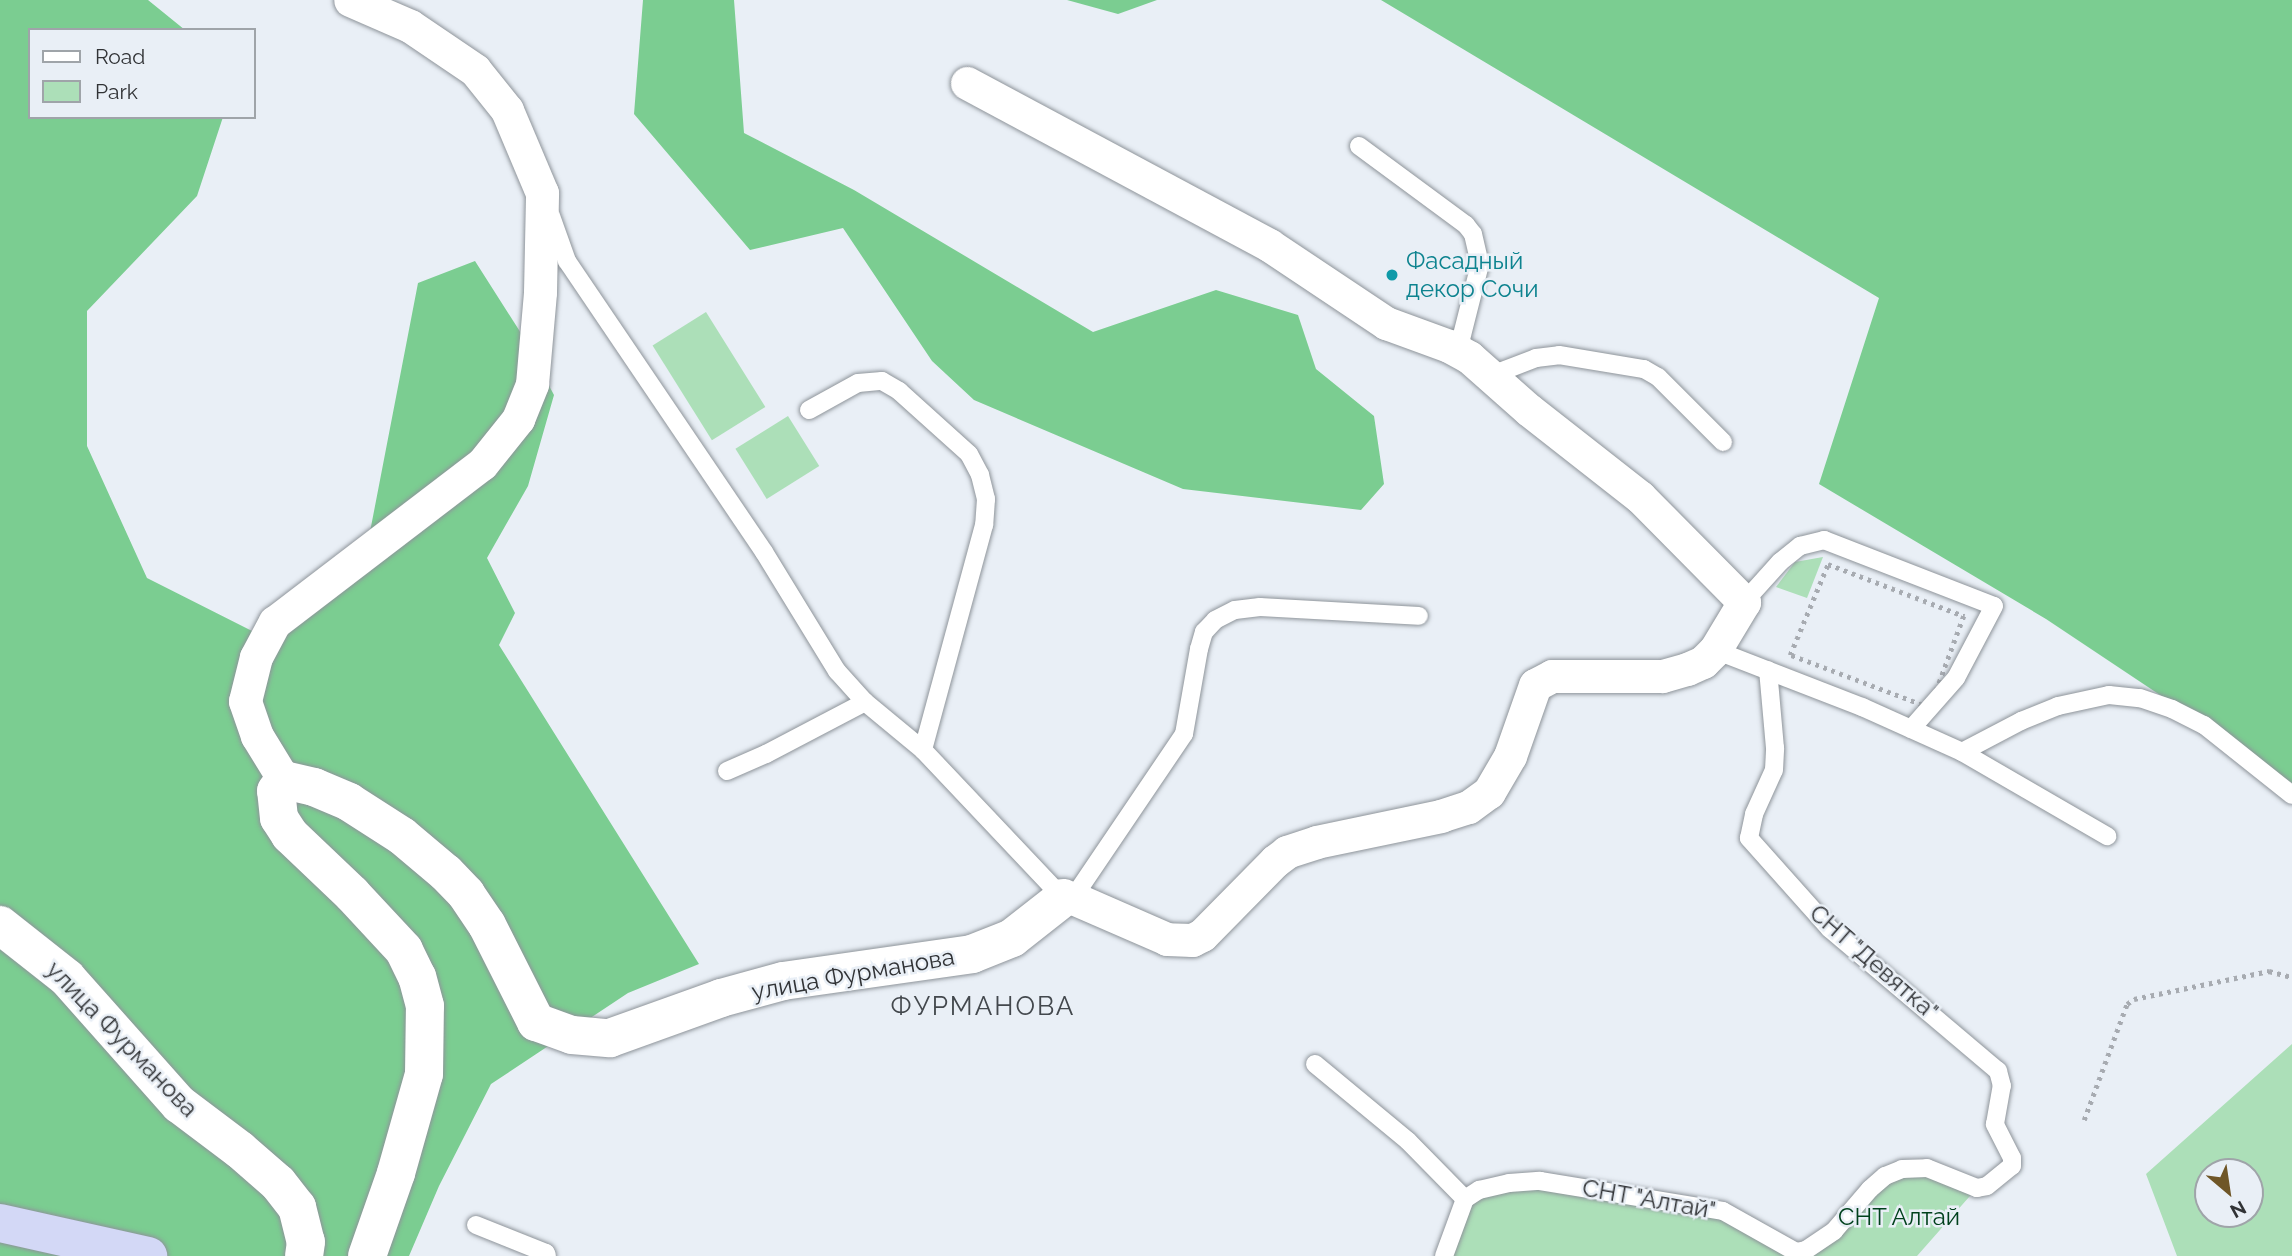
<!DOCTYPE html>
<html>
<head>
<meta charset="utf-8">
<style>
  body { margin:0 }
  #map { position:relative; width:2292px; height:1256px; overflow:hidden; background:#e9eff6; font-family:Raleway,sans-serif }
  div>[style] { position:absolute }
  .green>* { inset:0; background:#acdfb8; transform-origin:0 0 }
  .forest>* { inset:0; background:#7bcd91 }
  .path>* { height:4.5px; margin-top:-2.25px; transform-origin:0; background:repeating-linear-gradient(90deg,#a7abb1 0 3.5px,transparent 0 8.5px) }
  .roads { filter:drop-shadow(0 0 2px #8e949a) drop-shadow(0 0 2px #8e949a) }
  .service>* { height:18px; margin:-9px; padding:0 9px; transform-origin:9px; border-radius:9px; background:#fff }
  .minor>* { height:33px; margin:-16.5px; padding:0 16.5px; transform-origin:16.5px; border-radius:16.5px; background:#fff }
  .tertiary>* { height:38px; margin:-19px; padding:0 19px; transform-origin:19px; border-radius:19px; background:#fff }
  .trunk>* { height:38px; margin:-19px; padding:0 19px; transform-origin:19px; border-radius:19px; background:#d3d8f6 }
  .dots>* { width:19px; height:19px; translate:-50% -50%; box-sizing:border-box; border:4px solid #e9eff6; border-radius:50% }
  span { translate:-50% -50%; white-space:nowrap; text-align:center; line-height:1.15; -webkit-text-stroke:5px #e9eff6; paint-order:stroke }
  .culture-label { font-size:24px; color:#0d838f }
  .left { translate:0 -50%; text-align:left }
  .street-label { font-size:24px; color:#313336 }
  .park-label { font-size:24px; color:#00411c }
  .neighbourhood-label { font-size:26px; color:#43484d; letter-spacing:2px }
  .legend { position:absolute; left:28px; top:28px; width:228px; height:91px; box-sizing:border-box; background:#e9eff6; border:2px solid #9fa4a9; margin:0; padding:9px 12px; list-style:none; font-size:21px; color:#313336 }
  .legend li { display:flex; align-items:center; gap:14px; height:35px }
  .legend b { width:35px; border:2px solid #9fa4a9 }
  .north { position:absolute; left:2194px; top:1158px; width:70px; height:70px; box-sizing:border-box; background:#e9eff6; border:2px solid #9fa4a9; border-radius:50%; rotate:151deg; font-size:19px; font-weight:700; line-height:28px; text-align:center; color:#313336 }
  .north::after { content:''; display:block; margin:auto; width:24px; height:32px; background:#6f5627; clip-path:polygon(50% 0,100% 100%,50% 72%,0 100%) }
</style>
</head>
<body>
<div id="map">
  <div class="green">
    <div style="left:706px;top:312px;width:112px;height:63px;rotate:58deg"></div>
    <div style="left:788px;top:416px;width:59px;height:62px;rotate:58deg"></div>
    <div style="clip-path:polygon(1823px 557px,1807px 598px,1776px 587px,1795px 562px)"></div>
    <div style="clip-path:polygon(evenodd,2292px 1044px,2292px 1256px,2177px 1256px,2146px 1174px,2292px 1044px,2208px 1172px,2250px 1172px,2250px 1214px,2208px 1214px,2208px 1172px)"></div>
    <div style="clip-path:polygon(1902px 1169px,1977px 1188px,1917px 1256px,1444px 1256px,1465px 1199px,1509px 1183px,1679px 1201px,1796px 1252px)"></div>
  </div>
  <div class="forest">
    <div style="clip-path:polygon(0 0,148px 0,185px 30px,30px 30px,30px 117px,223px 117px,197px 196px,87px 311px,87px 446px,147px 578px,266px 638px,364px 563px,418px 283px,475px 261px,519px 330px,554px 395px,528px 486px,487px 558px,515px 613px,499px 645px,699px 964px,628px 993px,491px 1084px,439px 1186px,409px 1256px,0 1256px)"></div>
    <div style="clip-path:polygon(643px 0,734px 0,744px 133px,854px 190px,1093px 332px,1216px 290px,1298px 315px,1316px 369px,1374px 416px,1384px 484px,1361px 510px,1183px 489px,974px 400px,932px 361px,843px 228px,750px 250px,634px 114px)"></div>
    <div style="clip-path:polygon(1067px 0,1157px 0,1118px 14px)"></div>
    <div style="clip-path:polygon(1381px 0,2292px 0,2292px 783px,2046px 619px,1819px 484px,1879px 298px)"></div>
  </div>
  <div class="path">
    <div style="left:1828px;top:564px;width:146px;rotate:20.9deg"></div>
    <div style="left:1964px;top:616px;width:98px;rotate:110.3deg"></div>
    <div style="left:1930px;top:708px;width:150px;rotate:-159.3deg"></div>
    <div style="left:1790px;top:655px;width:99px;rotate:-67.3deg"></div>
    <div style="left:2084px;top:1120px;width:124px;rotate:-69.7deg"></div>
    <div style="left:2127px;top:1004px;width:9px;rotate:-36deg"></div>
    <div style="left:2134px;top:999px;width:138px;rotate:-11.7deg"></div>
    <div style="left:2269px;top:971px;width:24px;rotate:15deg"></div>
  </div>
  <div class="roads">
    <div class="service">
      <div style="left:1359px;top:146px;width:133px;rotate:36.4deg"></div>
      <div style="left:1466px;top:225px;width:11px;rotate:52deg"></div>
      <div style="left:1473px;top:234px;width:31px;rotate:77deg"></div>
      <div style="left:1480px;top:264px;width:90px;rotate:104.2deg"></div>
      <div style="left:551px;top:216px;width:48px;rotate:70.4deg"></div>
      <div style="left:567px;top:261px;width:351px;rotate:55.9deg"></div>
      <div style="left:764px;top:552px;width:140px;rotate:58.5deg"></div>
      <div style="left:837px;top:671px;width:42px;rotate:47.9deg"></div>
      <div style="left:865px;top:702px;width:75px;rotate:39.6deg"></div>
      <div style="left:923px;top:750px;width:204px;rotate:46.6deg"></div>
      <div style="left:1492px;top:375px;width:47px;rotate:-21.1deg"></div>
      <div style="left:1536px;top:358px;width:23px;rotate:-7deg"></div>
      <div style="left:1559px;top:355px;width:86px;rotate:9.4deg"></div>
      <div style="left:1644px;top:369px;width:16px;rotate:30deg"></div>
      <div style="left:1658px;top:377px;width:92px;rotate:45deg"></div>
      <div style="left:809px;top:410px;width:56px;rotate:-28.9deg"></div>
      <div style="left:858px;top:383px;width:24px;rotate:-5deg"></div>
      <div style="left:882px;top:381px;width:20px;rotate:30deg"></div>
      <div style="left:899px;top:391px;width:94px;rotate:42deg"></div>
      <div style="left:969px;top:454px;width:24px;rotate:62deg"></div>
      <div style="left:980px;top:475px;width:25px;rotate:76deg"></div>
      <div style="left:986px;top:499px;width:26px;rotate:94deg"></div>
      <div style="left:984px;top:525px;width:233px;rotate:105.2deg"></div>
      <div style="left:1744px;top:602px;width:54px;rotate:-48deg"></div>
      <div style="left:1780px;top:562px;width:26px;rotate:-39deg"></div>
      <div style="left:1800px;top:546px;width:25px;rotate:-14deg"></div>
      <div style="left:1824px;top:540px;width:182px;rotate:21.2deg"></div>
      <div style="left:1994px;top:606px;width:81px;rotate:117.8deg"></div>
      <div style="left:1956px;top:678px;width:68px;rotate:131.4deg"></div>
      <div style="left:1715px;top:650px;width:158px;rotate:21.2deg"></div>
      <div style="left:1862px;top:707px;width:110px;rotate:24.2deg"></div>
      <div style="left:1962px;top:752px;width:168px;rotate:30.1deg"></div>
      <div style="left:1962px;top:752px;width:67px;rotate:-27.7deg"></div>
      <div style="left:2021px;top:721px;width:40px;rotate:-22deg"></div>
      <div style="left:2058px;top:706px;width:52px;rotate:-12.2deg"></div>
      <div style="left:2109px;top:695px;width:31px;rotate:6deg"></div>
      <div style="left:2140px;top:698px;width:34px;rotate:19deg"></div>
      <div style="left:2172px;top:709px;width:36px;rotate:27deg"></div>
      <div style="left:2204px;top:725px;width:112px;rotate:38.5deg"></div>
      <div style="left:727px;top:771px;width:43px;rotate:-23.6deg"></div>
      <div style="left:766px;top:754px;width:112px;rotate:-27.7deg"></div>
      <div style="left:1073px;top:898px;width:198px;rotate:-55.9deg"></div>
      <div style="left:1184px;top:734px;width:86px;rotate:-80deg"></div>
      <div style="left:1199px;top:649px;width:18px;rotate:-74deg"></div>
      <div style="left:1204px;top:632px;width:16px;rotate:-47deg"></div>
      <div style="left:1215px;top:620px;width:22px;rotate:-27deg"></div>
      <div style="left:1235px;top:610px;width:25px;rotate:-7deg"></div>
      <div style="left:1260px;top:607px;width:159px;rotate:3.2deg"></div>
      <div style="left:1315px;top:1064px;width:121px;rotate:39.6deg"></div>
      <div style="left:1408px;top:1141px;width:81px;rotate:45.5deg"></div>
      <div style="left:476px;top:1225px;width:75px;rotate:21.8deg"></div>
      <div style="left:546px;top:1253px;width:3px;rotate:72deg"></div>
      <div style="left:1444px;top:1256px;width:61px;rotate:-69.8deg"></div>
      <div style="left:1465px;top:1199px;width:17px;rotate:-33deg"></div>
      <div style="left:1479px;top:1190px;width:31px;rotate:-13deg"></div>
      <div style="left:1509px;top:1183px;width:31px;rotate:-4deg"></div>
      <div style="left:1540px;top:1181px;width:185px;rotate:9.3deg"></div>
      <div style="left:1723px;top:1211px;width:84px;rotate:29.3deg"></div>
      <div style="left:1796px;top:1252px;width:10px;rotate:-11deg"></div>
      <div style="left:1806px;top:1250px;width:34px;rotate:-34deg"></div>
      <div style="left:1834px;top:1231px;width:55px;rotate:-49.4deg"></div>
      <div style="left:1870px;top:1189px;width:20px;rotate:-41deg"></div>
      <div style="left:1885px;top:1176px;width:18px;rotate:-22deg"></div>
      <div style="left:1902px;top:1169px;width:25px;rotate:-2deg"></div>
      <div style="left:1927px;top:1168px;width:54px;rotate:21.8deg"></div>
      <div style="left:1977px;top:1188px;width:10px;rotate:-11deg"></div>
      <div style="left:1987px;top:1186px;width:32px;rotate:-39deg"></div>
      <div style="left:2012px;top:1166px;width:8px;rotate:-90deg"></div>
      <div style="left:2012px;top:1158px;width:38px;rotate:-117deg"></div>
      <div style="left:1995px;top:1124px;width:39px;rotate:-80deg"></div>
      <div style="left:2002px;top:1086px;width:16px;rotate:-105deg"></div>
      <div style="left:1998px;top:1071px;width:220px;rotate:-139.8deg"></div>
      <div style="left:1830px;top:929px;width:122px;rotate:-131.7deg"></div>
      <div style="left:1749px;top:838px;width:25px;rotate:-78deg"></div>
      <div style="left:1754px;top:814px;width:48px;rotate:-65.6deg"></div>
      <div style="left:1774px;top:770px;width:22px;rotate:-87deg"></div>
      <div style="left:1775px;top:748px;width:78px;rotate:-95.1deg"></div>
    </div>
    <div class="minor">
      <div style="left:967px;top:83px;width:343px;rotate:28.2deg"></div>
      <div style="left:1269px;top:245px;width:141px;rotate:33.7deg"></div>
      <div style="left:1386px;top:323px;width:67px;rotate:20.1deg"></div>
      <div style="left:1449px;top:346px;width:23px;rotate:29deg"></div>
      <div style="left:1469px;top:357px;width:80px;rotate:41.5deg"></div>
      <div style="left:1529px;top:410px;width:141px;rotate:38.1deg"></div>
      <div style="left:1640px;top:497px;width:148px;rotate:45.3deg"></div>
      <div style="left:1744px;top:602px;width:56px;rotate:121.1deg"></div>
      <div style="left:1715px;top:650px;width:17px;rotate:135deg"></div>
      <div style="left:1703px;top:662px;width:17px;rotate:156deg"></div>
      <div style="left:1687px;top:669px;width:26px;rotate:164deg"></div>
      <div style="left:1662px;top:676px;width:110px;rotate:180deg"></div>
      <div style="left:1552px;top:676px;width:19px;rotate:152deg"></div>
      <div style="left:1535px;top:685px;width:75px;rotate:109.4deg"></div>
      <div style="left:1510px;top:756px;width:42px;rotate:120.3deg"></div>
      <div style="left:1489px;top:792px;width:26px;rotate:144deg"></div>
      <div style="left:1468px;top:807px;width:28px;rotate:162deg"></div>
      <div style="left:1441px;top:816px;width:127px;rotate:168.2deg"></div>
      <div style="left:1317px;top:842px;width:32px;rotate:162deg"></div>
      <div style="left:1287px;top:852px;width:15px;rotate:143deg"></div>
      <div style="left:1275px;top:861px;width:104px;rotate:134.6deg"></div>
      <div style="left:1202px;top:935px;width:11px;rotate:153deg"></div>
      <div style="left:1192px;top:940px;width:25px;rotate:-178deg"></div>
      <div style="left:1167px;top:939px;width:103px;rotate:-156.4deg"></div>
      <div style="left:1073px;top:898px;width:10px;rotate:180deg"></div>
      <div style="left:284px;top:780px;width:52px;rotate:-121.5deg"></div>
      <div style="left:257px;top:736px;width:37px;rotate:-109deg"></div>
      <div style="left:245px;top:701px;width:45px;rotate:-76deg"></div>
      <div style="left:256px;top:657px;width:40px;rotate:-62deg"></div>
      <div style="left:275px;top:622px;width:260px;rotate:-37.4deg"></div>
      <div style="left:482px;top:464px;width:58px;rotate:-51.3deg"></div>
      <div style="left:518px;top:419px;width:38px;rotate:-68deg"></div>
      <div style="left:532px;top:384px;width:92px;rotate:-85deg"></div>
      <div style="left:540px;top:292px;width:99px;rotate:-88.8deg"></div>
      <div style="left:542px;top:193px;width:90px;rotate:-112.9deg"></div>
      <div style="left:507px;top:110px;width:51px;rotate:-128.7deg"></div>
      <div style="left:475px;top:70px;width:78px;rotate:-145.9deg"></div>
      <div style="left:410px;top:26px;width:65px;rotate:-156.6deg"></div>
    </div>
    <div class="tertiary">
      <div style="left:0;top:925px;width:85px;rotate:38.3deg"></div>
      <div style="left:67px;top:978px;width:169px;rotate:48.4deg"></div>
      <div style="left:179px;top:1104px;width:76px;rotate:37deg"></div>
      <div style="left:240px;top:1150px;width:50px;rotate:41deg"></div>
      <div style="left:278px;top:1183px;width:31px;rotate:52deg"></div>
      <div style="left:297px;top:1207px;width:36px;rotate:76deg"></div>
      <div style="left:306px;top:1242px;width:14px;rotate:98deg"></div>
      <div style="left:367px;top:1256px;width:88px;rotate:-70.7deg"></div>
      <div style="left:396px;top:1173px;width:103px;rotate:-74.2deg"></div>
      <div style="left:424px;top:1074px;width:68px;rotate:-89.2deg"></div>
      <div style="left:425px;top:1006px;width:30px;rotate:-105deg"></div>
      <div style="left:417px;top:977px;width:30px;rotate:-116deg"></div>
      <div style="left:404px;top:950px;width:76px;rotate:-132.9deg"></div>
      <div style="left:352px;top:894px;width:86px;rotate:-136.4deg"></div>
      <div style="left:290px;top:835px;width:20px;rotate:-123deg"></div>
      <div style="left:279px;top:818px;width:27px;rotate:-96deg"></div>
      <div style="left:276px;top:791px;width:14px;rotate:-54deg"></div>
      <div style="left:284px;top:780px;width:31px;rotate:13deg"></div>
      <div style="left:314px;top:787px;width:38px;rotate:23deg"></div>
      <div style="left:349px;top:802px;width:63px;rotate:32.7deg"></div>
      <div style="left:402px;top:836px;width:57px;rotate:40.1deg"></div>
      <div style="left:446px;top:873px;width:29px;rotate:46deg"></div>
      <div style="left:466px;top:894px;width:37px;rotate:56deg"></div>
      <div style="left:487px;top:925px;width:109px;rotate:63.2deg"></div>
      <div style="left:536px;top:1022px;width:38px;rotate:20deg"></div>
      <div style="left:572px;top:1035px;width:38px;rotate:5deg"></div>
      <div style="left:610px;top:1038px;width:118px;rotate:-19.8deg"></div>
      <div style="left:721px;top:998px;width:64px;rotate:-15.3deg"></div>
      <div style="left:783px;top:981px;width:191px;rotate:-8.1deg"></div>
      <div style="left:972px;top:954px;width:43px;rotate:-21.8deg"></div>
      <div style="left:1012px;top:938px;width:65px;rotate:-38.1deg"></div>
    </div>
    <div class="trunk">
      <div style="left:0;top:1223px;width:152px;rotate:12.6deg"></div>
    </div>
  </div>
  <div class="dots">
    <div style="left:1392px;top:275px;background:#0f9aa8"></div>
  </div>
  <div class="culture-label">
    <span class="left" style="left:1406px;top:275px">Фасадный<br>декор Сочи</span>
  </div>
  <div class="street-label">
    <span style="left:1874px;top:962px;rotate:41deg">СНТ "Девятка"</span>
    <span style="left:853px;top:974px;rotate:-10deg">улица Фурманова</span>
    <span style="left:122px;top:1039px;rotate:46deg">улица Фурманова</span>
    <span style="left:1649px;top:1199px;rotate:10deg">СНТ "Алтай"</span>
  </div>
  <div class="park-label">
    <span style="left:1899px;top:1217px">СНТ Алтай</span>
  </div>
  <div class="neighbourhood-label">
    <span style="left:983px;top:1007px">ФУРМАНОВА</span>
  </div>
  <ul class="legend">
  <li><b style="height:9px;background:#fff"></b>Road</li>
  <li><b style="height:19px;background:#acdfb8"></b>Park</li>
  </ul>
  <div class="north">N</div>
</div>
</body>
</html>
